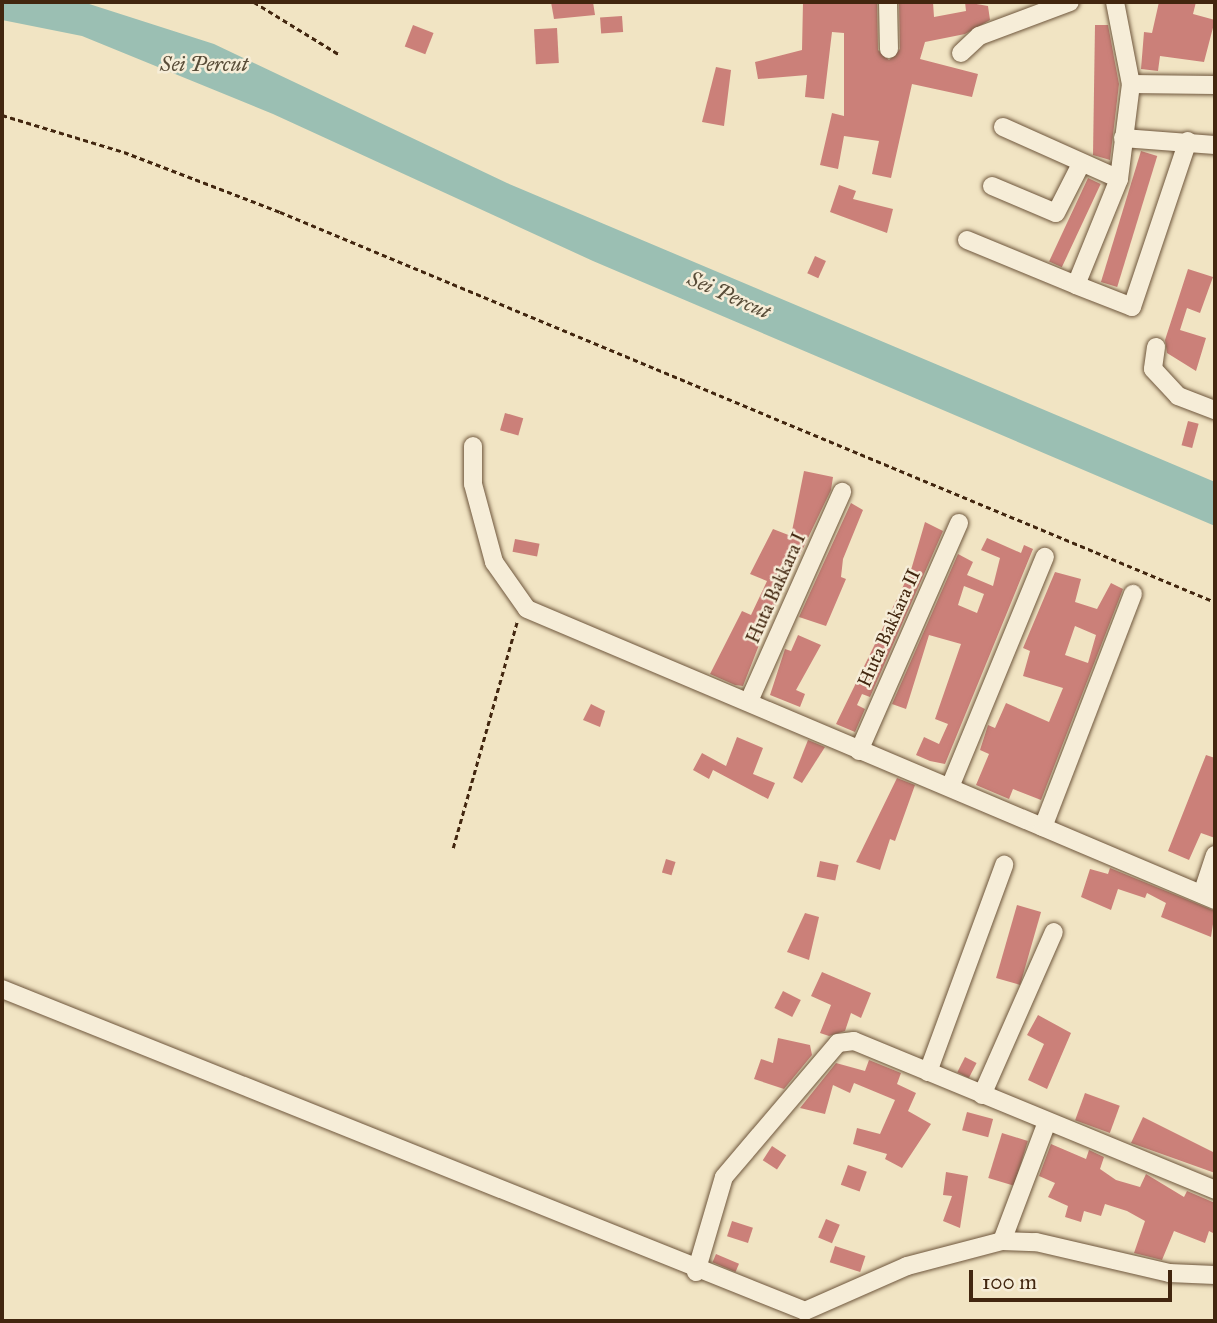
<!DOCTYPE html>
<html>
<head>
<meta charset="utf-8">
<style>
  body { margin:0 }
  #map { position:relative; width:1217px; height:1323px; overflow:hidden; background:#f1e4c3; font-family:"IM FELL Great Primer",serif }
  div>[style] { position:absolute }
  .water>* { inset:0; background:#9bbfb3 }
  .building>* { inset:0; background:#cb8079; transform-origin:0 0 }
  .path>* { height:2.5px; margin-top:-1.25px; transform-origin:0; background:repeating-linear-gradient(90deg,#42260f 0 5px,transparent 0 8.5px) }
  .roads { filter:drop-shadow(0 0 2px #6e563c) drop-shadow(0 0 2px #6e563c) }
  .minor>* { height:18px; margin:-9px; padding:0 9px; transform-origin:9px; border-radius:9px; background:#f6edd8 }
  span { translate:-50% -50%; white-space:nowrap; text-align:center; line-height:1.15; -webkit-text-stroke:5px #f6edd8; paint-order:stroke }
  .street-label { font-size:19px; color:#42260f }
  .water-label { font-size:21px; color:#584c38; font-style:italic }
  .frame { position:absolute; inset:0; border:4px solid #42260f; pointer-events:none }
  .scale { position:absolute; left:969px; top:1270px; width:203px; height:32px; box-sizing:border-box; border:4px solid #42260f; border-top:0; padding-left:9px; font-size:21px; line-height:24px; white-space:nowrap; color:#42260f; -webkit-text-stroke:5px #f6edd8; paint-order:stroke }
</style>
</head>
<body>
<div id="map">
  <div class="water">
    <div style="clip-path:polygon(2px 2px,83px 2px,214px 44px,507px 183px,1215px 482px,1215px 526px,593px 261px,273px 114px,82px 36px,2px 20px)"></div>
  </div>
  <div class="building">
    <div style="clip-path:polygon(551px 2px,593px 2px,595px 15px,554px 19px)"></div>
    <div style="clip-path:polygon(803px 2px,877px 2px,878px 50px,889px 60px,900px 49px,899px 2px,933px 2px,934px 17px,966px 11px,965px 2px,988px 6px,990px 20px,965px 34px,925px 42px,920px 59px,978px 74px,972px 97px,912px 84px,891px 178px,872px 174px,879px 141px,844px 136px,838px 169px,820px 165px,832px 113px,844px 116px,844px 33px,832px 32px,824px 99px,805px 97px,807px 75px,758px 79px,755px 62px,802px 50px)"></div>
    <div style="clip-path:polygon(1159px 2px,1196px 2px,1193px 14px,1215px 20px,1204px 62px,1160px 56px,1158px 71px,1141px 69px,1144px 32px,1152px 33px)"></div>
    <div style="left:622px;top:16px;width:16px;height:22px;rotate:86deg"></div>
    <div style="left:413px;top:25px;width:22px;height:23px;rotate:21deg"></div>
    <div style="clip-path:polygon(1095px 25px,1108px 25px,1119px 84px,1110px 160px,1093px 155px)"></div>
    <div style="left:557px;top:28px;width:35px;height:23px;rotate:87deg"></div>
    <div style="clip-path:polygon(716px 67px,731px 70px,724px 126px,702px 122px)"></div>
    <div style="left:1141px;top:151px;width:17px;height:137px;rotate:17deg"></div>
    <div style="left:1088px;top:178px;width:14px;height:92px;rotate:25deg"></div>
    <div style="clip-path:polygon(839px 185px,856px 191px,853px 199px,893px 209px,887px 233px,830px 212px)"></div>
    <div style="left:815px;top:256px;width:12px;height:19px;rotate:24deg"></div>
    <div style="clip-path:polygon(1188px 269px,1213px 277px,1200px 313px,1187px 308px,1180px 330px,1206px 338px,1196px 371px,1167px 353px,1165px 340px)"></div>
    <div style="left:505px;top:413px;width:19px;height:18px;rotate:16deg"></div>
    <div style="left:1188px;top:421px;width:11px;height:25px;rotate:15deg"></div>
    <div style="clip-path:polygon(804px 471px,833px 477px,831px 490px,774px 609px,767px 607px,762px 620px,768px 622px,743px 686px,735px 685px,710px 674px,742px 611px,751px 615px,767px 581px,750px 574px,773px 529px,791px 536px)"></div>
    <div style="clip-path:polygon(851px 503px,863px 510px,843px 559px,841px 577px,846px 579px,826px 626px,799px 617px)"></div>
    <div style="clip-path:polygon(925px 522px,943px 531px,870px 697px,862px 694px,857px 705px,865px 709px,855px 732px,836px 724px,911px 570px)"></div>
    <div style="clip-path:polygon(evenodd,987px 538px,1021px 553px,1024px 545px,1033px 549px,945px 764px,930px 761px,916px 755px,924px 737px,939px 744px,948px 724px,935px 719px,961px 644px,929px 635px,906px 709px,892px 704px,958px 554px,973px 562px,967px 575px,993px 586px,1000px 558px,981px 550px,987px 538px,964px 586px,984px 594px,977px 613px,958px 605px,964px 586px)"></div>
    <div style="left:515px;top:539px;width:25px;height:13px;rotate:11deg"></div>
    <div style="clip-path:polygon(evenodd,1055px 572px,1081px 579px,1075px 602px,1097px 609px,1111px 583px,1123px 589px,1041px 800px,1013px 789px,1009px 799px,976px 785px,989px 754px,980px 750px,988px 725px,995px 728px,1006px 703px,1049px 722px,1063px 688px,1023px 676px,1030px 651px,1023px 648px,1055px 572px,1075px 626px,1096px 635px,1088px 663px,1065px 655px,1075px 626px)"></div>
    <div style="clip-path:polygon(798px 635px,821px 645px,796px 690px,805px 694px,800px 707px,770px 695px,785px 649px,791px 651px)"></div>
    <div style="clip-path:polygon(591px 704px,605px 711px,600px 727px,583px 720px)"></div>
    <div style="clip-path:polygon(737px 737px,763px 748px,753px 774px,775px 783px,768px 799px,713px 770px,709px 779px,693px 770px,702px 753px,726px 766px)"></div>
    <div style="clip-path:polygon(808px 740px,825px 747px,802px 783px,793px 778px)"></div>
    <div style="clip-path:polygon(1206px 755px,1215px 758px,1215px 838px,1201px 833px,1189px 860px,1168px 851px)"></div>
    <div style="clip-path:polygon(897px 778px,915px 785px,895px 841px,890px 839px,880px 870px,856px 862px)"></div>
    <div style="left:666px;top:859px;width:10px;height:14px;rotate:17deg"></div>
    <div style="left:820px;top:861px;width:19px;height:16px;rotate:12deg"></div>
    <div style="clip-path:polygon(1110px 868px,1215px 911px,1211px 937px,1161px 917px,1166px 903px,1147px 893px,1145px 898px,1118px 889px,1111px 910px,1081px 897px,1090px 869px,1108px 874px)"></div>
    <div style="left:1017px;top:905px;width:25px;height:76px;rotate:16deg"></div>
    <div style="clip-path:polygon(805px 913px,819px 917px,809px 960px,787px 952px)"></div>
    <div style="clip-path:polygon(822px 972px,871px 993px,861px 1018px,851px 1013px,845px 1031px,829px 1036px,820px 1033px,831px 1005px,811px 996px)"></div>
    <div style="left:783px;top:991px;width:20px;height:19px;rotate:27deg"></div>
    <div style="clip-path:polygon(1038px 1015px,1071px 1033px,1047px 1089px,1028px 1080px,1044px 1044px,1027px 1035px)"></div>
    <div style="clip-path:polygon(778px 1038px,810px 1045px,812px 1055px,784px 1089px,754px 1079px,761px 1059px,773px 1063px)"></div>
    <div style="left:965px;top:1057px;width:13px;height:17px;rotate:27deg"></div>
    <div style="clip-path:polygon(869px 1060px,901px 1073px,897px 1084px,916px 1093px,908px 1111px,931px 1124px,902px 1168px,885px 1159px,887px 1154px,853px 1144px,857px 1128px,880px 1134px,895px 1100px,854px 1083px,850px 1093px,833px 1085px,825px 1114px,800px 1108px,836px 1063px,865px 1071px)"></div>
    <div style="left:1085px;top:1093px;width:37px;height:29px;rotate:20deg"></div>
    <div style="left:967px;top:1112px;width:27px;height:19px;rotate:15deg"></div>
    <div style="clip-path:polygon(1143px 1117px,1215px 1153px,1215px 1173px,1131px 1143px)"></div>
    <div style="left:1002px;top:1133px;width:27px;height:47px;rotate:17deg"></div>
    <div style="clip-path:polygon(1051px 1144px,1086px 1159px,1089px 1150px,1104px 1157px,1100px 1169px,1116px 1180px,1140px 1187px,1146px 1174px,1184px 1197px,1187px 1191px,1215px 1203px,1215px 1234px,1209px 1231px,1205px 1243px,1174px 1231px,1162px 1260px,1134px 1253px,1145px 1221px,1127px 1211px,1105px 1204px,1101px 1216px,1084px 1211px,1081px 1222px,1065px 1217px,1068px 1206px,1048px 1197px,1055px 1183px,1039px 1176px)"></div>
    <div style="left:772px;top:1146px;width:17px;height:17px;rotate:33deg"></div>
    <div style="left:848px;top:1165px;width:20px;height:21px;rotate:20deg"></div>
    <div style="clip-path:polygon(946px 1172px,968px 1176px,960px 1228px,943px 1221px,952px 1196px,943px 1195px)"></div>
    <div style="left:826px;top:1219px;width:15px;height:20px;rotate:23deg"></div>
    <div style="left:732px;top:1221px;width:22px;height:16px;rotate:18deg"></div>
    <div style="left:835px;top:1246px;width:32px;height:17px;rotate:18deg"></div>
    <div style="left:716px;top:1254px;width:25px;height:9px;rotate:23deg"></div>
  </div>
  <div class="path">
    <div style="left:254px;top:2px;width:101px;rotate:31.6deg"></div>
    <div style="left:2px;top:115px;width:127px;rotate:16.9deg"></div>
    <div style="left:124px;top:152px;width:167px;rotate:21deg"></div>
    <div style="left:280px;top:212px;width:1013px;rotate:22.64deg"></div>
    <div style="left:453px;top:848px;width:235px;rotate:-74.2deg"></div>
  </div>
  <div class="roads">
    <div class="minor">
      <div style="left:888px;top:2px;width:47px;rotate:88.8deg"></div>
      <div style="left:1115px;top:2px;width:84px;rotate:79deg"></div>
      <div style="left:1131px;top:84px;width:84px;rotate:0.7deg"></div>
      <div style="left:961px;top:53px;width:25px;rotate:-43deg"></div>
      <div style="left:979px;top:36px;width:97px;rotate:-20.5deg"></div>
      <div style="left:1131px;top:84px;width:96px;rotate:97.2deg"></div>
      <div style="left:1119px;top:179px;width:114px;rotate:112.1deg"></div>
      <div style="left:1076px;top:285px;width:60px;rotate:21.4deg"></div>
      <div style="left:1132px;top:307px;width:175px;rotate:-71.4deg"></div>
      <div style="left:1003px;top:127px;width:127px;rotate:24.1deg"></div>
      <div style="left:1123px;top:138px;width:92px;rotate:4.4deg"></div>
      <div style="left:992px;top:186px;width:69px;rotate:22.9deg"></div>
      <div style="left:1056px;top:213px;width:55px;rotate:-63deg"></div>
      <div style="left:967px;top:240px;width:118px;rotate:22.4deg"></div>
      <div style="left:1156px;top:347px;width:22px;rotate:98deg"></div>
      <div style="left:1153px;top:369px;width:37px;rotate:47deg"></div>
      <div style="left:1178px;top:396px;width:40px;rotate:21deg"></div>
      <div style="left:473px;top:446px;width:38px;rotate:90deg"></div>
      <div style="left:473px;top:484px;width:81px;rotate:74.9deg"></div>
      <div style="left:494px;top:562px;width:57px;rotate:54.9deg"></div>
      <div style="left:527px;top:609px;width:747px;rotate:22.93deg"></div>
      <div style="left:749px;top:701px;width:229px;rotate:-66deg"></div>
      <div style="left:859px;top:751px;width:249px;rotate:-66.3deg"></div>
      <div style="left:950px;top:787px;width:249px;rotate:-67.6deg"></div>
      <div style="left:1043px;top:827px;width:250px;rotate:-68.9deg"></div>
      <div style="left:1202px;top:894px;width:41px;rotate:-71.6deg"></div>
      <div style="left:2px;top:989px;width:865px;rotate:21.85deg"></div>
      <div style="left:805px;top:1311px;width:111px;rotate:-23.8deg"></div>
      <div style="left:907px;top:1266px;width:98px;rotate:-14.7deg"></div>
      <div style="left:928px;top:1072px;width:221px;rotate:-69.8deg"></div>
      <div style="left:982px;top:1095px;width:178px;rotate:-66.2deg"></div>
      <div style="left:1047px;top:1122px;width:127px;rotate:110.7deg"></div>
      <div style="left:1002px;top:1241px;width:34px;rotate:2deg"></div>
      <div style="left:1036px;top:1242px;width:137px;rotate:13.1deg"></div>
      <div style="left:1169px;top:1273px;width:46px;rotate:2.5deg"></div>
      <div style="left:696px;top:1272px;width:99px;rotate:-73.6deg"></div>
      <div style="left:724px;top:1177px;width:176px;rotate:-49.6deg"></div>
      <div style="left:838px;top:1043px;width:16px;rotate:-7deg"></div>
      <div style="left:854px;top:1041px;width:391px;rotate:22.4deg"></div>
    </div>
  </div>
  <div class="street-label">
    <span style="left:776px;top:588px;rotate:-66deg">Huta Bakkara I</span>
    <span style="left:889px;top:628px;rotate:-66deg">Huta Bakkara II</span>
  </div>
  <div class="water-label">
    <span style="left:204px;top:64px">Sei Percut</span>
    <span style="left:729px;top:295px;rotate:24deg">Sei Percut</span>
  </div>
  <div class="frame"></div>
  <div class="scale">100 m</div>
</div>
</body>
</html>
